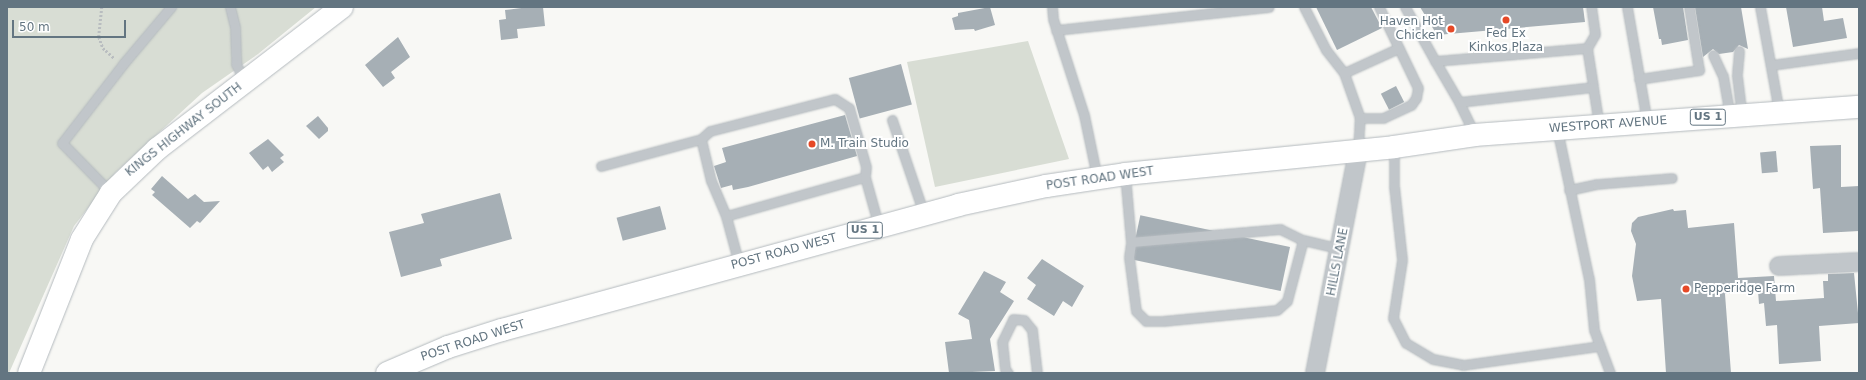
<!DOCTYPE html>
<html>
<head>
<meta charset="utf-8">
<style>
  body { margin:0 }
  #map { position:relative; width:1866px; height:380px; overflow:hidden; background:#f8f8f5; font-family:"DejaVu Sans",sans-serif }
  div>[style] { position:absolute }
  .green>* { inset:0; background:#d8ddd4 }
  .building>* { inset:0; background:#a6afb5; transform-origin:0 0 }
  .path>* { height:2.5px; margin-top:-1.25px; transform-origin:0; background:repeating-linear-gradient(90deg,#b9bdc0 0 2px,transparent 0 4px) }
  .roads { filter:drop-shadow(0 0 1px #b4babe) drop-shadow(0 0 1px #b4babe) }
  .lane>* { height:9px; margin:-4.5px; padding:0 4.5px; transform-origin:4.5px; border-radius:4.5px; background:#c1c6ca }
  .street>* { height:18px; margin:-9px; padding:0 9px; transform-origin:9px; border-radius:9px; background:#c1c6ca }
  .secondary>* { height:22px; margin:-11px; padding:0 11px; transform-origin:11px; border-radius:11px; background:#fff }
  .primary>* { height:22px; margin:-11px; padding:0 11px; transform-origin:11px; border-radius:11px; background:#fff }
  .dots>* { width:11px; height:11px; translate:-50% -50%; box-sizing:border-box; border:2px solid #fff; border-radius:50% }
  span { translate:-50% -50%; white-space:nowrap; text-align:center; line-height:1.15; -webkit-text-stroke:4px #fff; paint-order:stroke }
  .shield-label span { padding:1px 3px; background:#fff; border:1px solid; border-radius:3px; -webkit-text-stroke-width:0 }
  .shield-label { font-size:11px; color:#637581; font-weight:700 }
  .poi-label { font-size:12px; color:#637581 }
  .right { translate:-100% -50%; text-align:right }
  .left { translate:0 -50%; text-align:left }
  .street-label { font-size:12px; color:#637581 }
  .frame { position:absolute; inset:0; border:8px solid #637581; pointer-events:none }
  .scale { position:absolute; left:12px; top:20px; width:114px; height:18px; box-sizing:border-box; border:2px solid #637581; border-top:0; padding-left:5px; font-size:12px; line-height:14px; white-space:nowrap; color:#637581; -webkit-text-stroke:3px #fff; paint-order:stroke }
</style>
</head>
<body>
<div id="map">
  <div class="green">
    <div style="clip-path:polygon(7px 7px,316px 7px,258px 54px,202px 93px,115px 173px,74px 226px,9px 373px,7px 373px)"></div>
    <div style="clip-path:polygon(1028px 41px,1069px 159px,935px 187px,907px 62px)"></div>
  </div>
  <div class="building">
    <div style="clip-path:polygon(529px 7px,543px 7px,545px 26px,517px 29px,518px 38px,501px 40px,499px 20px,506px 19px,505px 10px)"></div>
    <div style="clip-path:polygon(990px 7px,995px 25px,975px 31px,974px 29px,955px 30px,952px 18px,958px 16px,958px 13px)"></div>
    <div style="clip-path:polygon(1316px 7px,1371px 7px,1382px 28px,1337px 50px)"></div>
    <div style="clip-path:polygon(1420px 7px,1583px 7px,1585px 22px,1437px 35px)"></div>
    <div style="clip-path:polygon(1653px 7px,1683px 7px,1688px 40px,1662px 45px,1661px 39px,1659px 39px)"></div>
    <div style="clip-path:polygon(1695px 7px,1741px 7px,1748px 49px,1739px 45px,1733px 52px,1719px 54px,1713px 49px,1703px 57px)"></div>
    <div style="clip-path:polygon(1786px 7px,1822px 7px,1824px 21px,1843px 18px,1847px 38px,1793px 47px)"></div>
    <div style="clip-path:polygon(398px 37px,410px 57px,391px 72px,395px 78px,383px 87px,365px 65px)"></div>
    <div style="left:901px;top:64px;width:42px;height:54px;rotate:75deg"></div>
    <div style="left:1396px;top:86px;width:18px;height:17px;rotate:63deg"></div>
    <div style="clip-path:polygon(845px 115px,857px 156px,748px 187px,733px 190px,732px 185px,721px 188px,714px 166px,726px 162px,722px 148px)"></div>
    <div style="clip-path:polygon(318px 116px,328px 128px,328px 131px,319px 139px,306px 126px)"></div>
    <div style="clip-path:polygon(268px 139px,284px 155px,280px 158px,284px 162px,272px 172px,268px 166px,263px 170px,249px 153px)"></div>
    <div style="clip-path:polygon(1841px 145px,1841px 187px,1859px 186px,1859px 231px,1823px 233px,1820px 188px,1813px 189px,1810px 146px)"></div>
    <div style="left:1776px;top:151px;width:21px;height:16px;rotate:85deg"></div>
    <div style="clip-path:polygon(162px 176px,188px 199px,195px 194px,204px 202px,220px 201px,200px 223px,197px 221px,190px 228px,152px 195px,155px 192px,151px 189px)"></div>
    <div style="clip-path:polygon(500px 193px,512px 239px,440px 259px,442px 266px,401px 277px,389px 232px,424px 223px,421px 214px)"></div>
    <div style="left:660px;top:206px;width:24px;height:45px;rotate:75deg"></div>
    <div style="clip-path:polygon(1673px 209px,1674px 211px,1686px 210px,1688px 228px,1734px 223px,1738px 278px,1774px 276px,1776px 301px,1824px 298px,1823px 281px,1828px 281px,1828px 274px,1854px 273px,1859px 323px,1819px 326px,1821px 361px,1779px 364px,1777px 325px,1766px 326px,1764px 303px,1759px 304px,1758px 291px,1725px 294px,1731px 373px,1666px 373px,1661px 299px,1637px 301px,1632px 276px,1636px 244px,1631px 231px,1632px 223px,1638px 217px)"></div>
    <div style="left:1290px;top:247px;width:45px;height:153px;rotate:102deg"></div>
    <div style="clip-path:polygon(1042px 259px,1084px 286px,1072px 307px,1063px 301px,1054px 316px,1027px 299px,1036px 285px,1027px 278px)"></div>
    <div style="clip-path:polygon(984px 271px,1006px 282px,1000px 292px,1014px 301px,990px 339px,995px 371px,949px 373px,945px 342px,972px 339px,969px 320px,958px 314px)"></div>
  </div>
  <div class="path">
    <div style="left:102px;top:7px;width:30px;rotate:96deg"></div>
    <div style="left:99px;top:37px;width:12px;rotate:70deg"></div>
    <div style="left:103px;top:48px;width:15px;rotate:42deg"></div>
  </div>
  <div class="roads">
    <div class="lane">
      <div style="left:230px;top:7px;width:21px;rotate:76deg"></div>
      <div style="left:235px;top:27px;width:37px;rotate:88deg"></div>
      <div style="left:236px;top:64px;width:20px;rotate:63deg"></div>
      <div style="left:1052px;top:7px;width:12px;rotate:85deg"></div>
      <div style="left:1053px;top:19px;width:101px;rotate:72.1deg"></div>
      <div style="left:1084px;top:115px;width:63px;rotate:78.2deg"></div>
      <div style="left:1304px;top:7px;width:48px;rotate:62.9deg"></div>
      <div style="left:1326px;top:50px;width:29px;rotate:52deg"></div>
      <div style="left:1405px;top:7px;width:62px;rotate:60.9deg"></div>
      <div style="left:1627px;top:7px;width:117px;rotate:80.1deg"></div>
      <div style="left:1760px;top:7px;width:107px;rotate:79.7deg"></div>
      <div style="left:1056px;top:30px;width:214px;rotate:-6.2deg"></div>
      <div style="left:1587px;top:48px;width:16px;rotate:-60deg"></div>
      <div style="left:1595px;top:34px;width:27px;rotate:-98deg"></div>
      <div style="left:1739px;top:51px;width:25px;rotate:95deg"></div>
      <div style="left:1737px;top:76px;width:39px;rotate:83deg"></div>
      <div style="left:1713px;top:55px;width:23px;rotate:65deg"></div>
      <div style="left:1723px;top:76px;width:41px;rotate:80.1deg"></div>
      <div style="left:1771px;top:65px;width:89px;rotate:-7.8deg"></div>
      <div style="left:1639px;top:79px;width:61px;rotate:-8.5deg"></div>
      <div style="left:1699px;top:70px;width:64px;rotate:-99deg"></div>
      <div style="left:1459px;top:102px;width:48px;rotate:-120.3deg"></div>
      <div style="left:1435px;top:61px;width:153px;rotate:-4.9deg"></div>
      <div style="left:1587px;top:48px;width:39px;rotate:81deg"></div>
      <div style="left:1360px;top:118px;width:23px"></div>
      <div style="left:1383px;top:118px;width:31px;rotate:-25deg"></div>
      <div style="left:1411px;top:105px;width:9px;rotate:-54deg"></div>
      <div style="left:1416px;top:98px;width:10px;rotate:-79deg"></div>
      <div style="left:1418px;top:88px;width:90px;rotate:-115.7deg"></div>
      <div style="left:892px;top:120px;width:99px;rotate:71.2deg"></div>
      <div style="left:1557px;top:129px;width:153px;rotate:78deg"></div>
      <div style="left:1589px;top:279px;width:51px;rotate:84.4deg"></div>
      <div style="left:1594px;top:330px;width:46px;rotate:69.6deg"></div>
      <div style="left:1475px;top:135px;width:37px;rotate:-116deg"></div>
      <div style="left:1459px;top:102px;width:135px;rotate:-6.4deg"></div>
      <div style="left:1593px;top:87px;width:39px;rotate:81deg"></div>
      <div style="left:1394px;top:147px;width:39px;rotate:90deg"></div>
      <div style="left:1394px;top:186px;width:74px;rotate:83.8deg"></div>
      <div style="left:1402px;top:260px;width:59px;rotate:98.8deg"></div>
      <div style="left:1393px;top:318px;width:28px;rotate:63deg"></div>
      <div style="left:1406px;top:343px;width:31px;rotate:31deg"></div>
      <div style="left:1433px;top:359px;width:31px;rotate:11deg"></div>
      <div style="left:1463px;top:365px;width:138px;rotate:-7.9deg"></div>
      <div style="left:1358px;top:151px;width:33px;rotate:-87deg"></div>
      <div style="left:1360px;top:118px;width:48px;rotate:-109.6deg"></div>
      <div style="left:1344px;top:73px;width:60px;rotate:-24.4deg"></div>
      <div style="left:601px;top:166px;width:104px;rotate:-15.1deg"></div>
      <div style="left:1125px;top:174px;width:68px;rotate:85deg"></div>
      <div style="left:1569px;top:190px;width:29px;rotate:-12deg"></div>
      <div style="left:1597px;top:184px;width:75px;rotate:-4.6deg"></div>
      <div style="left:111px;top:193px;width:70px;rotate:-134.4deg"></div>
      <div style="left:62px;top:143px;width:100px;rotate:-52.3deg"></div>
      <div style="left:123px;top:64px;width:75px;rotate:-49.9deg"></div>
      <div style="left:726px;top:216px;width:144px;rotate:-15.7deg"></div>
      <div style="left:865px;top:177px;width:52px;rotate:74.4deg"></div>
      <div style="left:1303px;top:240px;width:63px;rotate:104.7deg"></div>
      <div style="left:1287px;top:301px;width:13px;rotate:138deg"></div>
      <div style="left:1277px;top:310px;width:115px;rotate:174.5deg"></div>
      <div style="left:1163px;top:321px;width:17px;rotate:180deg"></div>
      <div style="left:1146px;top:321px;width:14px;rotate:-135deg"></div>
      <div style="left:1136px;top:311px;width:54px;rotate:-97.4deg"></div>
      <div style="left:1129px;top:257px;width:15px;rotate:-82deg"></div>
      <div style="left:1131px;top:242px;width:150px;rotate:-5deg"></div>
      <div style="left:1280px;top:229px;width:25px;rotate:26deg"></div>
      <div style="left:1303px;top:240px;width:39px;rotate:13deg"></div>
      <div style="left:739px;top:264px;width:50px;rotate:-105.2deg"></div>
      <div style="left:726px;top:216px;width:38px;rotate:-113deg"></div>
      <div style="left:711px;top:181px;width:43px;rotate:-103.4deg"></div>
      <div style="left:701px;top:139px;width:12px;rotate:-42deg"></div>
      <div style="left:710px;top:131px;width:129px;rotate:-14.4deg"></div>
      <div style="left:835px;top:99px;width:17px;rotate:33deg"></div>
      <div style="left:849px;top:108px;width:61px;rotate:73.9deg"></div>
      <div style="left:866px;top:167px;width:10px;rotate:96deg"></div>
      <div style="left:1008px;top:373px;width:5px;rotate:-127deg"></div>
      <div style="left:1005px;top:369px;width:27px;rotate:-96deg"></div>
      <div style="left:1002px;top:342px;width:25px;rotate:-64deg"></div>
      <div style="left:1013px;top:319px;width:11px;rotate:5deg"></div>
      <div style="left:1024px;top:320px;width:13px;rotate:51deg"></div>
      <div style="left:1032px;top:330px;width:43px;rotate:83.4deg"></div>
    </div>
    <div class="street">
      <div style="left:1779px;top:266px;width:80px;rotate:-2.9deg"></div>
      <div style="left:1315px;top:373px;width:226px;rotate:-79deg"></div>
    </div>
    <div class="secondary">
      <div style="left:29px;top:373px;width:144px;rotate:-68.4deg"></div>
      <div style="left:82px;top:239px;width:54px;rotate:-57.8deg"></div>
      <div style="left:111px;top:193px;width:64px;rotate:-43.7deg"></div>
      <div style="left:157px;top:149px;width:233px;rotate:-37.5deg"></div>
    </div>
    <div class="primary">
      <div style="left:387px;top:373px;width:66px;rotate:-23.1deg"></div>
      <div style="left:448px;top:347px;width:57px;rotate:-17.5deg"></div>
      <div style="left:502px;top:330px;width:473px;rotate:-15.3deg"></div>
      <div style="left:958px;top:205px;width:90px;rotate:-12.2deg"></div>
      <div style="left:1046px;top:186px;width:80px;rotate:-8.6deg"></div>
      <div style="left:1125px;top:174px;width:270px;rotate:-5.7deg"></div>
      <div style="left:1394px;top:147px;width:82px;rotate:-8.4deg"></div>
      <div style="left:1475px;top:135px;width:385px;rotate:-4.2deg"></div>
    </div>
  </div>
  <div class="dots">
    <div style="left:1506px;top:20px;background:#e64927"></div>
    <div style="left:1451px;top:29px;background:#e64927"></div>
    <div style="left:812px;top:144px;background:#e64927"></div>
    <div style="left:1686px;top:289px;background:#e64927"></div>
  </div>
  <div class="shield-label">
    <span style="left:1708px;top:117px">US 1</span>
    <span style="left:865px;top:230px">US 1</span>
  </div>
  <div class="poi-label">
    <span class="right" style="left:1443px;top:29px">Haven Hot<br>Chicken</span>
    <span style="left:1506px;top:41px">Fed Ex<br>Kinkos Plaza</span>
    <span class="left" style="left:820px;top:144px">M. Train Studio</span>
    <span class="left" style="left:1694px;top:289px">Pepperidge Farm</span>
  </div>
  <div class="street-label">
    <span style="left:1608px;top:125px;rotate:-4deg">WESTPORT AVENUE</span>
    <span style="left:184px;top:130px;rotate:-38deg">KINGS HIGHWAY SOUTH</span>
    <span style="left:1100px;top:179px;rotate:-8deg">POST ROAD WEST</span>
    <span style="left:784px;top:252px;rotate:-15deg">POST ROAD WEST</span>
    <span style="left:1338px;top:262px;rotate:-79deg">HILLS LANE</span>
    <span style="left:473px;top:341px;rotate:-18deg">POST ROAD WEST</span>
  </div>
  <div class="frame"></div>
  <div class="scale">50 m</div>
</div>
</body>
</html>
